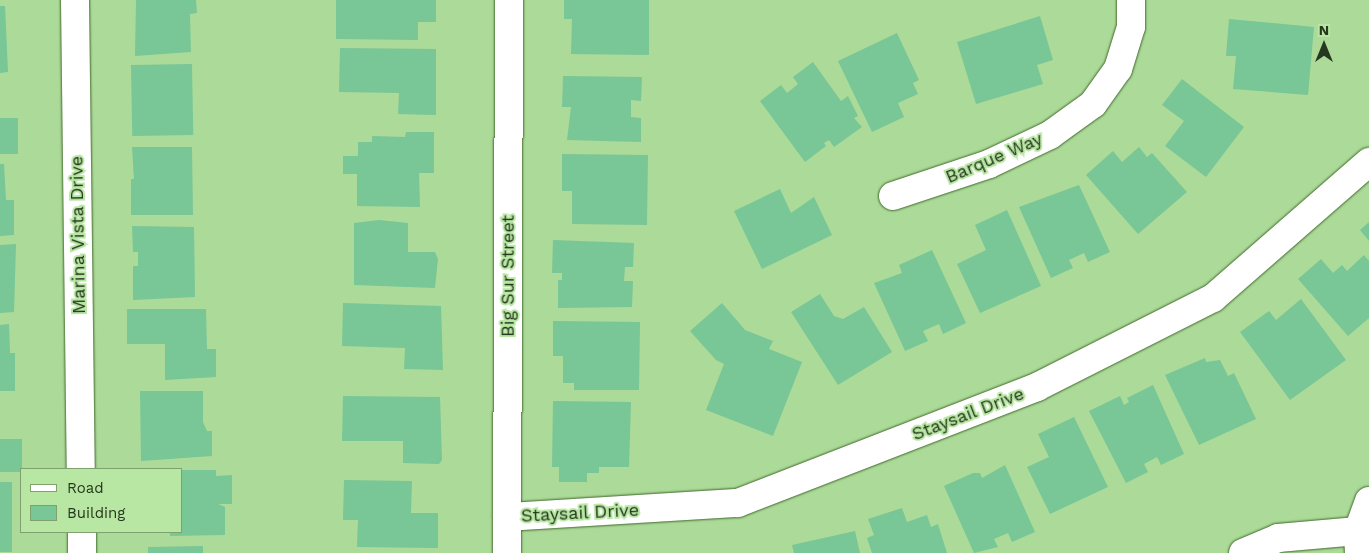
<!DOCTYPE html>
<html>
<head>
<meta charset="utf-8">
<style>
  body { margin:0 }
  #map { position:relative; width:1369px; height:553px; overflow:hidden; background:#acda98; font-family:"Work Sans",sans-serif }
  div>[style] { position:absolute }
  .building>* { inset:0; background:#79c697; transform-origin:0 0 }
  .roads { filter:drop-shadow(0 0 1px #40692c) drop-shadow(0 0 1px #40692c) }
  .minor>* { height:28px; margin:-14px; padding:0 14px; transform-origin:14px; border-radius:14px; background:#fff }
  span { translate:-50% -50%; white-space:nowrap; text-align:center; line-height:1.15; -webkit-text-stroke:4px #b8e7a4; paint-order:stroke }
  .street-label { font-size:18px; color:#26381d }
  .legend { position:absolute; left:20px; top:468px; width:162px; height:65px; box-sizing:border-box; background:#b8e7a4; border:1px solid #7ea16e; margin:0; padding:6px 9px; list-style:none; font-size:15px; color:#26381d }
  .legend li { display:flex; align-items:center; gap:10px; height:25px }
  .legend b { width:25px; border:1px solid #7ea16e }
  .north { position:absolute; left:1299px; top:20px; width:50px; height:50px; -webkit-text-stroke:4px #b8e7a4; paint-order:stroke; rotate:0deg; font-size:14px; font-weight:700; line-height:20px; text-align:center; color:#26381d }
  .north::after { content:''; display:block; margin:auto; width:18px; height:22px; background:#26381d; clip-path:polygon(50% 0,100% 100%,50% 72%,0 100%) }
</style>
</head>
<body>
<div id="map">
  <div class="building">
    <div style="clip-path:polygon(136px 0,196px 0,197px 13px,190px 14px,191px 52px,135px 56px)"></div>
    <div style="clip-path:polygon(336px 0,436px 0,436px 22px,418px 22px,418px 40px,336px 39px)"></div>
    <div style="clip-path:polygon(564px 0,649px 0,649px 55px,571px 54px,572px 19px,564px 19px)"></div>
    <div style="clip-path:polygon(0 6px,5px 6px,8px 72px,0 73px)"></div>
    <div style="clip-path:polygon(1040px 16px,1053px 60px,1037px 65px,1043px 84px,976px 104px,957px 42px)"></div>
    <div style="clip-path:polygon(1229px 19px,1314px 27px,1308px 95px,1233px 89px,1236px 56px,1226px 56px)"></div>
    <div style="clip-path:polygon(897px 33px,919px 80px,913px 83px,918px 94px,898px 103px,904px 117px,872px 132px,838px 61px)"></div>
    <div style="clip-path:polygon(340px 48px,436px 49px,436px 115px,398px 114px,399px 93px,339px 92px)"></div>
    <div style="clip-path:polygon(813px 62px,841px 101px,848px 96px,858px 116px,854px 118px,862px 127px,834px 147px,829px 140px,824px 143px,826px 146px,805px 162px,760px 101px,781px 85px,787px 93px,798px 84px,793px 77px)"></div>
    <div style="left:192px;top:64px;width:71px;height:61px;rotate:89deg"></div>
    <div style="clip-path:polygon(563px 76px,642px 77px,641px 101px,631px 100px,631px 117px,641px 118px,641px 142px,567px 140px,571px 107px,562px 107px)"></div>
    <div style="clip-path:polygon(1182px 79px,1244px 127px,1206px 177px,1165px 146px,1184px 121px,1162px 105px)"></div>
    <div style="left:18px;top:118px;width:36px;height:18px;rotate:90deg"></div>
    <div style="clip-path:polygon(406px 132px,434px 132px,434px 173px,419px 173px,420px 207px,357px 206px,357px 174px,343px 174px,343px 156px,358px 156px,358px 142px,372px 142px,372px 136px,405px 137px)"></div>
    <div style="clip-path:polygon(132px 147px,192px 147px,193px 215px,131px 215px,131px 179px,134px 179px)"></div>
    <div style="clip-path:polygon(1139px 147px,1147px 157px,1152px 153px,1187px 192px,1138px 234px,1086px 175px,1113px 151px,1122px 162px)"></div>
    <div style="clip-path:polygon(562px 154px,648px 155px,647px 225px,572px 224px,572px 191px,562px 191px)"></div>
    <div style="clip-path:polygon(0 164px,4px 164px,6px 200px,14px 200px,14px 235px,0 236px)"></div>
    <div style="clip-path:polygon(1079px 185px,1110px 252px,1088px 262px,1084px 253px,1069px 260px,1073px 268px,1051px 278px,1019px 207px)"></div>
    <div style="clip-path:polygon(780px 189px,791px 213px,814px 197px,832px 235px,762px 269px,734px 211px)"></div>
    <div style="clip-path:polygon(1007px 210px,1041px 286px,980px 313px,957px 264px,986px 250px,975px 225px)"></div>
    <div style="clip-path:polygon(379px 220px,408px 223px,408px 252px,435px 252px,438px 259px,435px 288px,354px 285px,354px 223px)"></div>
    <div style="clip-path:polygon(1369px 222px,1369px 241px,1360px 230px)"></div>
    <div style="clip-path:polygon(132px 226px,194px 227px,195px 297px,133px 300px,133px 266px,138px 266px,138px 252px,133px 252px)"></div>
    <div style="clip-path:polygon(553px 240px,634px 243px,633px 267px,625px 267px,624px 281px,633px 281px,632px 307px,558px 308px,558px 280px,562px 280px,562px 273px,552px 273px)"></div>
    <div style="clip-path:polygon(16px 244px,14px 312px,0 313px,0 245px)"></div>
    <div style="clip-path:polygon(932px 250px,966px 323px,943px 334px,939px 324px,923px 331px,928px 341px,905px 351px,874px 283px,902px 273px,899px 265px)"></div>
    <div style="clip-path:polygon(1364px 255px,1369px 261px,1369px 318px,1348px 336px,1298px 279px,1321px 259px,1333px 273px,1342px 265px,1347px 271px)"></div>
    <div style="clip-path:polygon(820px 294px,834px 316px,843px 319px,864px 307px,892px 352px,838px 385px,791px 312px)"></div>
    <div style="clip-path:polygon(1301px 299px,1346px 360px,1290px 400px,1240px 332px,1269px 311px,1276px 320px)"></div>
    <div style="clip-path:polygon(343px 303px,441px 306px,443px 370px,404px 369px,405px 348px,342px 346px)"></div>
    <div style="clip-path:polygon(722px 303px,745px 330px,773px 341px,769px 349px,802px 362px,773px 436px,706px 410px,724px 364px,716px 360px,690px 331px)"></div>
    <div style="clip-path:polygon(127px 309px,206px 309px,207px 349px,216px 349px,216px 377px,165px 380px,165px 344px,127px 344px)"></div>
    <div style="clip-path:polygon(553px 321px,640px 322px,639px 390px,574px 390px,574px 383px,563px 383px,563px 356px,553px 356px)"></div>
    <div style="clip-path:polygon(9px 324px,10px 353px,15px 353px,15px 391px,0 391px,0 325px)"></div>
    <div style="clip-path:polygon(1205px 358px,1206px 362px,1220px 360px,1228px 376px,1234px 373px,1256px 419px,1199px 445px,1165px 375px)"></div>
    <div style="clip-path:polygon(1153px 385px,1184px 454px,1161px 465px,1157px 457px,1144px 464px,1148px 472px,1126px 483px,1089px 411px,1120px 396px,1124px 405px,1129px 402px,1127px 398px)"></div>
    <div style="clip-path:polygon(140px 391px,203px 391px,203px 422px,207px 431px,212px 431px,212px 456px,141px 461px)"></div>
    <div style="clip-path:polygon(343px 396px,440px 397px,442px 460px,439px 464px,403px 463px,403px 441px,342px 441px)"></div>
    <div style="clip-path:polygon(553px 401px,631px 402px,629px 467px,599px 467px,599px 473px,587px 473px,587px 482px,559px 482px,559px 467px,552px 467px)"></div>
    <div style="clip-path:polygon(1074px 417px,1108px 487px,1050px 514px,1027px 467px,1049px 457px,1038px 434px)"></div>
    <div style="left:0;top:439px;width:22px;height:33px"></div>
    <div style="clip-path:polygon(1005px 465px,1035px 532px,1012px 542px,1008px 533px,994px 539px,998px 547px,974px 553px,944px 486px,973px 473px,980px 473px,982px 478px)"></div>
    <div style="clip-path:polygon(181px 470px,216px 470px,216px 476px,232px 475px,232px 504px,218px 504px,225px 507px,225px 535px,170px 536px,170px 532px,181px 532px)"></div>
    <div style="clip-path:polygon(344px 480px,412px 481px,411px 513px,438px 513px,438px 548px,357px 547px,358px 520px,343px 520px)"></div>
    <div style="left:0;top:482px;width:12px;height:70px"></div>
    <div style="clip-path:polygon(902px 508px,907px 522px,927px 515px,931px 527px,938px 524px,947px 553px,872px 553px,867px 538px,874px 535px,868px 519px)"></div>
    <div style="clip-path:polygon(855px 531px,860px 553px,794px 553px,792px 545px)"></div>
    <div style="clip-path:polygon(203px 546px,203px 553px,148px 553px,148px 547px)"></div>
  </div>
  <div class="roads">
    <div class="minor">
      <div style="left:75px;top:0;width:469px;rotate:89.3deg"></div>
      <div style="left:893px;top:196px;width:101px;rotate:-18.4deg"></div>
      <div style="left:989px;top:164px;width:68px;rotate:-25.4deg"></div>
      <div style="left:1050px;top:135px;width:53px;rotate:-35.8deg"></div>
      <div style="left:1093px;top:104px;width:43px;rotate:-54.5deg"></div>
      <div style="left:1118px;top:69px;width:44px;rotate:-72.8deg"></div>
      <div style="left:1131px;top:27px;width:27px;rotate:-90deg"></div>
      <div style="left:507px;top:517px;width:231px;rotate:-3.5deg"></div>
      <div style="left:738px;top:503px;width:321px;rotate:-21.2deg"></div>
      <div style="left:1037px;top:387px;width:197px;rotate:-26.8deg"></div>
      <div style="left:1213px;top:298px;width:207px;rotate:-41.1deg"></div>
      <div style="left:82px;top:532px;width:21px;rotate:90deg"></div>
      <div style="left:507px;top:553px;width:553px;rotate:-89.79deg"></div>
      <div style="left:1243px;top:553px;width:38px;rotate:-23deg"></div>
      <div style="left:1278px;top:538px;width:80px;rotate:-5deg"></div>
      <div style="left:1359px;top:553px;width:22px;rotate:-93deg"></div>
      <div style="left:1358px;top:531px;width:32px;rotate:-70deg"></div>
    </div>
  </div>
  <div class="street-label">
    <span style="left:994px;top:158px;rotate:-23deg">Barque Way</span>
    <span style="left:78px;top:235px;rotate:-91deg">Marina Vista Drive</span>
    <span style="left:508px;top:276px;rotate:-90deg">Big Sur Street</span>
    <span style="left:968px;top:414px;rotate:-21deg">Staysail Drive</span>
    <span style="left:580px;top:513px;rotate:-3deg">Staysail Drive</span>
  </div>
  <ul class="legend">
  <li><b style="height:6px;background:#fff"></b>Road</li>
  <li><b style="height:14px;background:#79c697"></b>Building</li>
  </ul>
  <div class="north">N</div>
</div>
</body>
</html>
